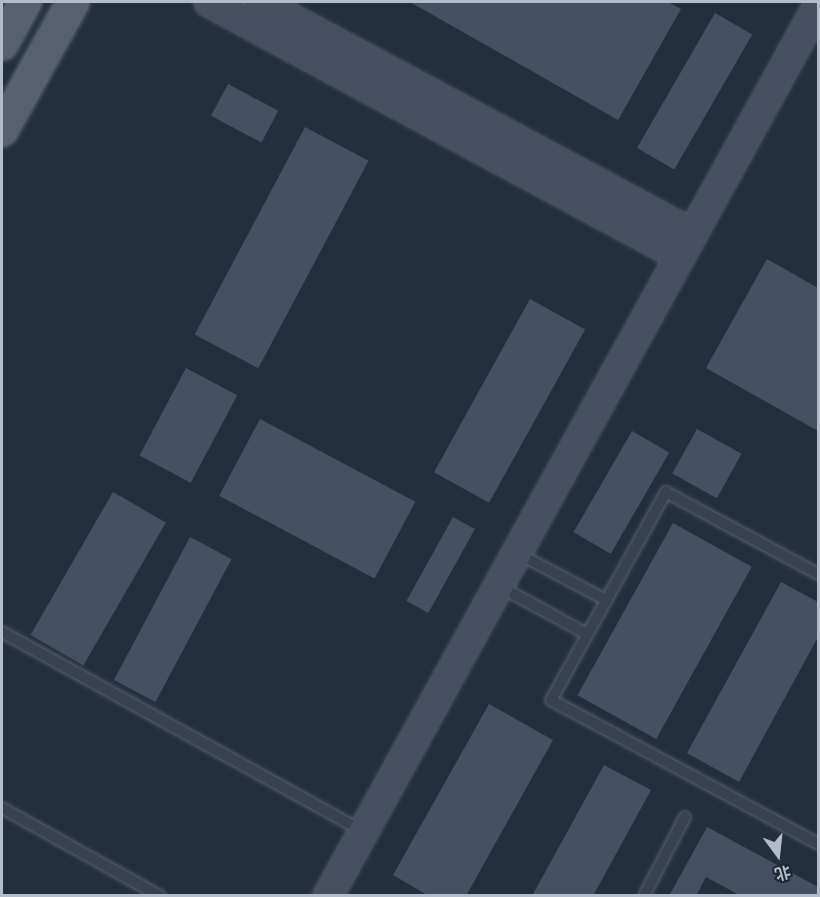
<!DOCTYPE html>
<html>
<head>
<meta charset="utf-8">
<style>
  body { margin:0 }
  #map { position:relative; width:820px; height:897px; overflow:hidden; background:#242f3e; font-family:Figtree,"Noto Sans SC",sans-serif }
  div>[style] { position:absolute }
  .building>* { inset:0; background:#455162; transform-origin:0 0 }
  .roads { filter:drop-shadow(0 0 2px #565f6c) drop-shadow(0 0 2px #565f6c) }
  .lane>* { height:10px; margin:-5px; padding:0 5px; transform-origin:5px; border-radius:5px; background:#38414e }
  .secondary>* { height:28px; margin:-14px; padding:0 14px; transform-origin:14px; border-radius:14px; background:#465061 }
  .primary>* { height:32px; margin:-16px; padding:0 16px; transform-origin:16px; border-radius:16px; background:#56606e }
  span { translate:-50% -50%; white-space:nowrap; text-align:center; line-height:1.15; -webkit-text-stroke:6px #1d2633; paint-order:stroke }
  .frame { position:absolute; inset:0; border:3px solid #b4bcc9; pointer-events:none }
  .north { position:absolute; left:748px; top:825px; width:60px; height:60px; -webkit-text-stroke:4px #1d2633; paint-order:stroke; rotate:165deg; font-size:16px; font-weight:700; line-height:24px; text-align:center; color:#b4bcc9 }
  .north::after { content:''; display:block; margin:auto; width:21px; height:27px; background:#b4bcc9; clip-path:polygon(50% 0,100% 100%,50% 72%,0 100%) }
</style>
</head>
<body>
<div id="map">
  <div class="building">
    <div style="clip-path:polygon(410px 2px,668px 2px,681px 9px,618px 120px)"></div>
    <div style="left:715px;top:13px;width:43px;height:156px;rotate:30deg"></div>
    <div style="left:228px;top:84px;width:57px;height:36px;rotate:28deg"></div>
    <div style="left:305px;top:127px;width:72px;height:235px;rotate:28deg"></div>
    <div style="clip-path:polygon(767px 259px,818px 288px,818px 431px,706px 368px)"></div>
    <div style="left:530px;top:299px;width:63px;height:198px;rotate:29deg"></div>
    <div style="left:186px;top:368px;width:58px;height:99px;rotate:28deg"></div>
    <div style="left:260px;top:419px;width:176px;height:87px;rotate:28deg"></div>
    <div style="left:697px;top:429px;width:51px;height:51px;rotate:29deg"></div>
    <div style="left:632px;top:431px;width:43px;height:117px;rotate:30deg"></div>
    <div style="left:113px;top:492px;width:61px;height:165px;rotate:30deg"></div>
    <div style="left:453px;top:517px;width:25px;height:96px;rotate:29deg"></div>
    <div style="left:673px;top:523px;width:90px;height:197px;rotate:29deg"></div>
    <div style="left:190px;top:537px;width:47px;height:162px;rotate:28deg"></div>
    <div style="clip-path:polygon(781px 582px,818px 602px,818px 637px,739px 782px,687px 753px)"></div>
    <div style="clip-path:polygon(489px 704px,553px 740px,466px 896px,429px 896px,393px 875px)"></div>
    <div style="clip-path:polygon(604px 765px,651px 790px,593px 896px,532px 896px)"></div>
    <div style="clip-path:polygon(707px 827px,818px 887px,818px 896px,741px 896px,706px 877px,696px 896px,669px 896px)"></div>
  </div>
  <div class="roads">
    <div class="lane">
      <div style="left:519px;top:554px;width:98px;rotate:27.9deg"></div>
      <div style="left:818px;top:574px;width:173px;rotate:-151.7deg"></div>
      <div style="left:666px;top:492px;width:238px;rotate:118.9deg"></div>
      <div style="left:551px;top:700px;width:303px;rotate:28.3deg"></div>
      <div style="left:501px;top:587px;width:98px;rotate:28.7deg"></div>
      <div style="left:2px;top:632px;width:412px;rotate:28.9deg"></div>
      <div style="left:2px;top:808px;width:181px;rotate:29.1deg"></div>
      <div style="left:644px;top:896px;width:89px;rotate:-62.6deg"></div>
    </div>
    <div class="secondary">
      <div style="left:209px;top:2px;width:535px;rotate:28.34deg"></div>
      <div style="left:260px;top:2px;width:491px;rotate:28.2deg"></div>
      <div style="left:328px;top:896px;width:1016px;rotate:-61.16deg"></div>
    </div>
    <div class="primary">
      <div style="left:2px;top:44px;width:48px;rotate:-61.3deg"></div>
      <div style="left:2px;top:130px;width:146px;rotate:-61deg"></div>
    </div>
  </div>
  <div class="frame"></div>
  <div class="north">北</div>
</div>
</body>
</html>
